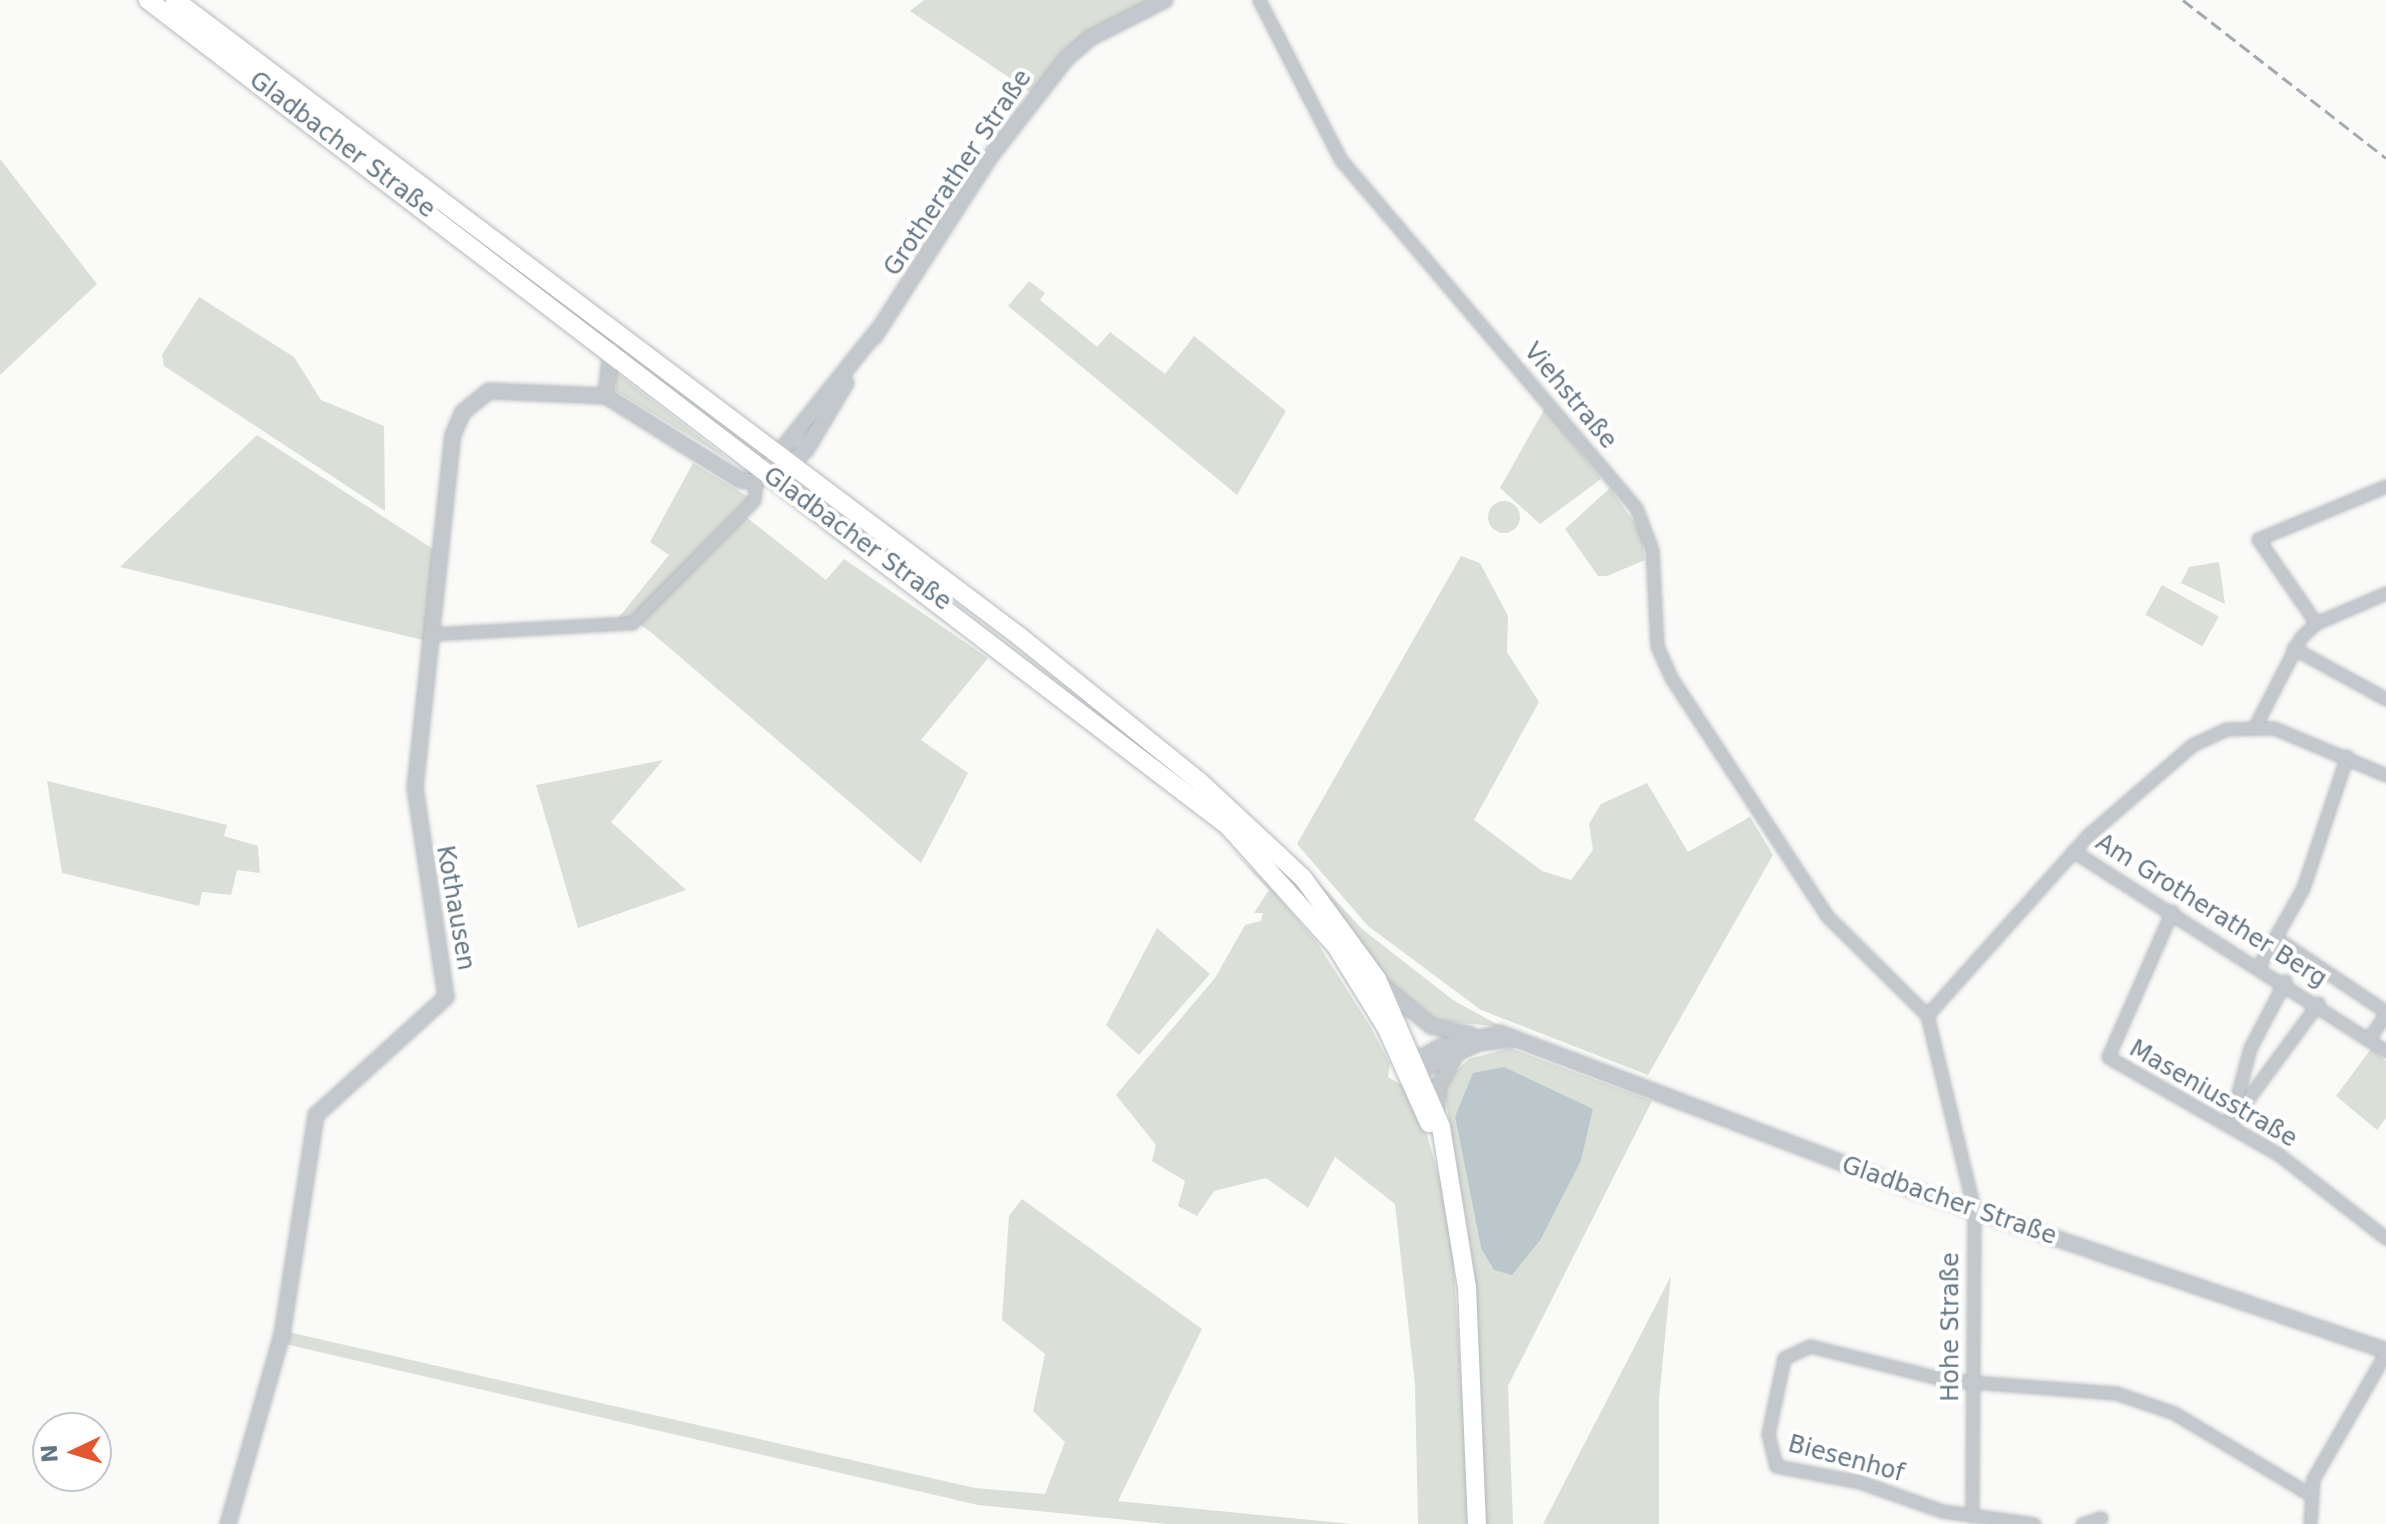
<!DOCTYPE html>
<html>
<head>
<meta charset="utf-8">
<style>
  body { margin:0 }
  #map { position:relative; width:2386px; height:1524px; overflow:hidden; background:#fafaf8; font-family:"DejaVu Sans",sans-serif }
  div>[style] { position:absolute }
  .green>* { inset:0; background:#dadfd7; transform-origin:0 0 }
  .round { border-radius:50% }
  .water>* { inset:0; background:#bbc7cb }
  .roads { filter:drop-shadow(0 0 2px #b5babe) drop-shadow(0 0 2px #b5babe) }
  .minor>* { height:11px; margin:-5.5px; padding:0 5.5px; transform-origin:5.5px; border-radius:5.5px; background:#c3c8cc }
  .tertiary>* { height:14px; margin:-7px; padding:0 7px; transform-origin:7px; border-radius:7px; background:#c3c8cc }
  .primary>* { height:18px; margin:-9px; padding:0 9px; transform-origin:9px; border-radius:9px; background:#fff }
  .rail>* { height:3px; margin-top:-1.5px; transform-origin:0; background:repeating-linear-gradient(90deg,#a2aab0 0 12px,transparent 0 18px) }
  span { translate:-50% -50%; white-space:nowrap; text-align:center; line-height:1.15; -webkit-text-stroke:8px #fff; paint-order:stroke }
  .street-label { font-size:24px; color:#657683 }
  .north { position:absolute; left:32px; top:1412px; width:80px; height:80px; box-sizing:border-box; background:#fff; border:2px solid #c1c8cd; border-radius:50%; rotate:266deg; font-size:22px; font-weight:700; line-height:32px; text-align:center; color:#657683 }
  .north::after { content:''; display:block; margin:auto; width:28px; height:36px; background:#e4572e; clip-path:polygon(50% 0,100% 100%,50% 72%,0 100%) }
</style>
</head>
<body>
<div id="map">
  <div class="green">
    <div style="clip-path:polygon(924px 0,1152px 0,1098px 26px,1032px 93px,910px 11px)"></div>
    <div style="clip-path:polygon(0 159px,97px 284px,0 375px)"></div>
    <div style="clip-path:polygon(1029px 281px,1045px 293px,1040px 300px,1097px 347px,1110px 332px,1165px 374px,1194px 336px,1286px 411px,1237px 495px,1008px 306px)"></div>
    <div style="clip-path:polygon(199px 297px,294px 357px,321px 400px,384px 426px,385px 511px,164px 366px,162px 355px)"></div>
    <div style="clip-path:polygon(615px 373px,618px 374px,732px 462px,616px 391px)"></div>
    <div style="clip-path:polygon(1545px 408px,1601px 479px,1540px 524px,1500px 488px)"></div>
    <div style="clip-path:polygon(257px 435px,433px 549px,427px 641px,120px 567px)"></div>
    <div style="clip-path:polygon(693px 463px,757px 502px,745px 516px,826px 580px,844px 559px,988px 658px,921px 740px,968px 773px,921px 863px,652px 633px,632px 619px,615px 622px,669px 555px,650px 542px)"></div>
    <div style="clip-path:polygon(1610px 488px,1641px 532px,1645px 560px,1607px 576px,1598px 576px,1565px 529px)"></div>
    <div class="round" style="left:1488px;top:501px;width:32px;height:32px"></div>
    <div style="clip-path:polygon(1461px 556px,1480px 563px,1508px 616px,1507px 652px,1539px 702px,1474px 820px,1542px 871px,1571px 880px,1593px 850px,1589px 824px,1601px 804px,1647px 783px,1688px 852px,1750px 817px,1773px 855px,1648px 1075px,1481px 1010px,1368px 926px,1297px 844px)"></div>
    <div style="clip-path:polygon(2219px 562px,2225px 604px,2181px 583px,2189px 567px)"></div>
    <div style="left:2162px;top:585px;width:65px;height:34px;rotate:29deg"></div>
    <div style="clip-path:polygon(663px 760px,611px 822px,686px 890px,578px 928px,536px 785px)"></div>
    <div style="clip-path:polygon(47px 781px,227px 825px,224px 836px,258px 846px,260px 873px,237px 870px,231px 895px,202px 892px,199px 906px,62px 873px)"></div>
    <div style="clip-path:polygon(1231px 849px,1269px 886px,1318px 944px,1370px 1026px,1390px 1064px,1388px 1077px,1409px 1089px,1422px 1118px,1450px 1214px,1471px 1524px,1418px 1524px,1415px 1385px,1395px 1204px,1335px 1157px,1308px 1208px,1266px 1178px,1214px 1191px,1197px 1216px,1178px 1206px,1185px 1181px,1152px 1161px,1156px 1145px,1116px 1095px,1215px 978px,1245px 925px,1261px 921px,1263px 913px,1254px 913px,1269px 890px)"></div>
    <div style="clip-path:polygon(1294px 855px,1362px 929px,1453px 1000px,1502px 1027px,1432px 1020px,1396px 993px)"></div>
    <div style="clip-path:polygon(1157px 928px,1210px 974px,1139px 1055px,1106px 1025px)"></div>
    <div style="clip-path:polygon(evenodd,1510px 1048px,1652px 1101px,1508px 1386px,1513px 1524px,1486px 1524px,1472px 1255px,1445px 1095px,1446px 1080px,1469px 1059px,1510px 1048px,1593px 1109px,1581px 1161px,1541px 1239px,1481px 1248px,1455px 1117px,1593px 1109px)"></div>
    <div style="clip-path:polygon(2371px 1049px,2386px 1061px,2386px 1118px,2377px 1130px,2336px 1096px)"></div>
    <div style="clip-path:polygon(1022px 1199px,1202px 1329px,1118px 1501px,1352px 1524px,1167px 1524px,978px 1505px,285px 1344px,288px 1332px,975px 1488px,1045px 1494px,1065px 1442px,1033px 1411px,1045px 1354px,1002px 1320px,1009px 1216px)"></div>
    <div style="clip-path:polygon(1671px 1276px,1659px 1399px,1659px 1524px,1543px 1524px)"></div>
  </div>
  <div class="water">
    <div style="clip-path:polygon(1504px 1067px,1593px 1109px,1581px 1161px,1541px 1239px,1512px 1275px,1494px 1270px,1481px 1248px,1455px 1117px,1473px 1073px)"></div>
  </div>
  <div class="roads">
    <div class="minor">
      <div style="left:1259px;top:0;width:180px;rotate:62.9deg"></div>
      <div style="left:1341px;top:160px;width:456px;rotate:49.7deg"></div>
      <div style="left:1636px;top:508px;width:45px;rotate:69.1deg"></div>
      <div style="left:1652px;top:550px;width:96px;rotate:87deg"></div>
      <div style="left:1657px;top:646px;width:36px;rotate:66deg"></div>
      <div style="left:1672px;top:679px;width:283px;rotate:56.8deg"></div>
      <div style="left:1827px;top:916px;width:141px;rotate:44.7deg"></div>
      <div style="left:1927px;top:1015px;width:201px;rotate:76.4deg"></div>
      <div style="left:1974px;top:1210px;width:306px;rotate:90.4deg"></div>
      <div style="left:2316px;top:623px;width:102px;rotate:-124.6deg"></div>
      <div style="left:2258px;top:539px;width:139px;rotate:-22.5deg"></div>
      <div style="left:433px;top:634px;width:199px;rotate:-3.2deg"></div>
      <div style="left:632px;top:623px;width:173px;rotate:-45.2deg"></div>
      <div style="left:754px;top:500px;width:18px;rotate:-84deg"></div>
      <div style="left:2293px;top:648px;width:106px;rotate:28.7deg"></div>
      <div style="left:2255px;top:726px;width:100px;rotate:-62.7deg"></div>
      <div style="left:2301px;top:637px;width:21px;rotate:-43deg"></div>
      <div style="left:2316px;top:623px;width:76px;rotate:-23.2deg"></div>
      <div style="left:2073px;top:851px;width:371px;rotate:32.6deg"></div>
      <div style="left:2172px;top:911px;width:159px;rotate:113.7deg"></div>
      <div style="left:2108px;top:1057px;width:196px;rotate:29.7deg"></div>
      <div style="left:2278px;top:1154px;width:137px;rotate:37.9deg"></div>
      <div style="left:2276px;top:938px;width:133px;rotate:33.9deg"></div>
      <div style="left:2260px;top:964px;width:87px;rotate:-60.5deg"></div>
      <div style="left:2303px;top:888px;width:139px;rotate:-71.6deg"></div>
      <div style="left:1927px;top:1015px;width:240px;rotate:-48.2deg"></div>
      <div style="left:2087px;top:836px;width:139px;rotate:-40.9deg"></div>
      <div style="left:2192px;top:745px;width:38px;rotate:-25deg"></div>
      <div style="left:2226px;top:729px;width:48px;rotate:-1.2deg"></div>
      <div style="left:2274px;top:728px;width:121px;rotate:22.8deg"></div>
      <div style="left:2369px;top:1038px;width:29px;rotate:-55deg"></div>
      <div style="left:2230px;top:1123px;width:78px;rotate:-75.1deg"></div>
      <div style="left:2250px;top:1048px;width:76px;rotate:-62.4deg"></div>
      <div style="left:2230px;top:1123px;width:149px;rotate:-53.7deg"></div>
      <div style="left:2034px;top:1524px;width:93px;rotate:-172deg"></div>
      <div style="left:1942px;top:1511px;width:87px;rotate:-160.5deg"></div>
      <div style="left:1860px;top:1482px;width:86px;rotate:-169.2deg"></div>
      <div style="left:1776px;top:1466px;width:33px;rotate:-104deg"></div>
      <div style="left:1768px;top:1434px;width:78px;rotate:-78.1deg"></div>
      <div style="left:1784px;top:1358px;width:29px;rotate:-25deg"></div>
      <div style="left:1810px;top:1346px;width:140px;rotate:14deg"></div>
      <div style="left:1946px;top:1380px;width:170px;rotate:4.4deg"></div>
      <div style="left:2116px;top:1393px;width:61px;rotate:19deg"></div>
      <div style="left:2174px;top:1413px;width:160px;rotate:30.9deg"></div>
      <div style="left:2082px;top:1524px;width:20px;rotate:-18deg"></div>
      <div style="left:2310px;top:1524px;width:45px;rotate:-86.2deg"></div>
      <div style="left:2313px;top:1479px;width:146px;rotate:-60.1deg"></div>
    </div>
    <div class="tertiary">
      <div style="left:874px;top:337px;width:214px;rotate:-57.2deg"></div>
      <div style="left:990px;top:157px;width:124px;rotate:-52.2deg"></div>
      <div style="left:1066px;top:59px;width:32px;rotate:-41deg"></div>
      <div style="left:1090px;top:38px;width:84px;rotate:-26.9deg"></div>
      <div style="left:606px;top:396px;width:47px;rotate:-83.9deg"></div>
      <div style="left:785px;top:468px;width:28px;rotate:-41deg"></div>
      <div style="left:806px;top:450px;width:78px;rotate:-59.2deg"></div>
      <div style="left:1383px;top:986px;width:62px;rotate:39.8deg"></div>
      <div style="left:1431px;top:1026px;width:40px;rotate:12deg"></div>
      <div style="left:1516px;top:1039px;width:37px;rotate:174deg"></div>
      <div style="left:1479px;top:1043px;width:69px;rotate:155.3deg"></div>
      <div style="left:1416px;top:1072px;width:12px;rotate:-156deg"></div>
      <div style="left:1405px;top:1067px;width:40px;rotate:-29.7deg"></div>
      <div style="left:1440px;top:1047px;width:62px;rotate:-13.1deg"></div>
      <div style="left:1500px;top:1033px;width:443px;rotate:20.8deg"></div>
      <div style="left:1914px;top:1190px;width:499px;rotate:18.8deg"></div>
      <div style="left:1437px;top:1114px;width:27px;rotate:-88deg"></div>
      <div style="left:1438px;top:1087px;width:35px;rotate:-61deg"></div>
      <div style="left:228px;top:1524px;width:197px;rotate:-74.1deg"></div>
      <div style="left:282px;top:1335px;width:223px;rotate:-81.2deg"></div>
      <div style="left:316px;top:1115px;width:176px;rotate:-42.2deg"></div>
      <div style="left:446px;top:997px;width:211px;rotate:-98.4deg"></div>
      <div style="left:415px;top:788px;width:355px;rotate:-83.9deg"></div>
      <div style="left:453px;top:435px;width:25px;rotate:-67deg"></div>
      <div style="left:463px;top:412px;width:33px;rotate:-39deg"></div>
      <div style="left:489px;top:391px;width:117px;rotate:2.4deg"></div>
      <div style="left:606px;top:396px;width:158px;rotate:32.1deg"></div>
      <div style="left:740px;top:480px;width:16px;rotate:7deg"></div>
      <div style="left:756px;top:482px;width:193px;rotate:-51.3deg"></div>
    </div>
    <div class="primary">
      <div style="left:148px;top:0;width:1360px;rotate:37.41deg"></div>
      <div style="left:1228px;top:826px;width:161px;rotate:48deg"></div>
      <div style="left:1336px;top:946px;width:97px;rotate:58.4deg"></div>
      <div style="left:1387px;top:1029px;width:103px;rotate:65.9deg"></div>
      <div style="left:175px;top:0;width:1057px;rotate:37deg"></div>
      <div style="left:1019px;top:636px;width:231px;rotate:38.9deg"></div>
      <div style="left:1199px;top:781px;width:142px;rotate:43deg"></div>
      <div style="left:1303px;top:878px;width:125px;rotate:53.8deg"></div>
      <div style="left:1377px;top:979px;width:161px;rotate:66.6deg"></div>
      <div style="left:1441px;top:1127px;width:162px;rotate:80.8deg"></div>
      <div style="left:1467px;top:1287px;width:237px;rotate:87.6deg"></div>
    </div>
  </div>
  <div class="rail">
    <div style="left:2183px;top:0;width:257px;rotate:37.9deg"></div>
  </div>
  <div class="street-label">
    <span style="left:342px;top:145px;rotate:37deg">Gladbacher Straße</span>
    <span style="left:958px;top:173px;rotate:-56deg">Grotherather Straße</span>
    <span style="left:1570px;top:396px;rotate:50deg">Viehstraße</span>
    <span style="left:857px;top:539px;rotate:36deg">Gladbacher Straße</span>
    <span style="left:455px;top:908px;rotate:80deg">Kothausen</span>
    <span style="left:2211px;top:911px;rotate:32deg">Am Grotherather Berg</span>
    <span style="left:2213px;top:1094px;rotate:30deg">Maseniusstraße</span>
    <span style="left:1949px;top:1201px;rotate:19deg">Gladbacher Straße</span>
    <span style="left:1951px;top:1327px;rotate:-90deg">Hohe Straße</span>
    <span style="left:1846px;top:1459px;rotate:15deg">Biesenhof</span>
  </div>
  <div class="north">N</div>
</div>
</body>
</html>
